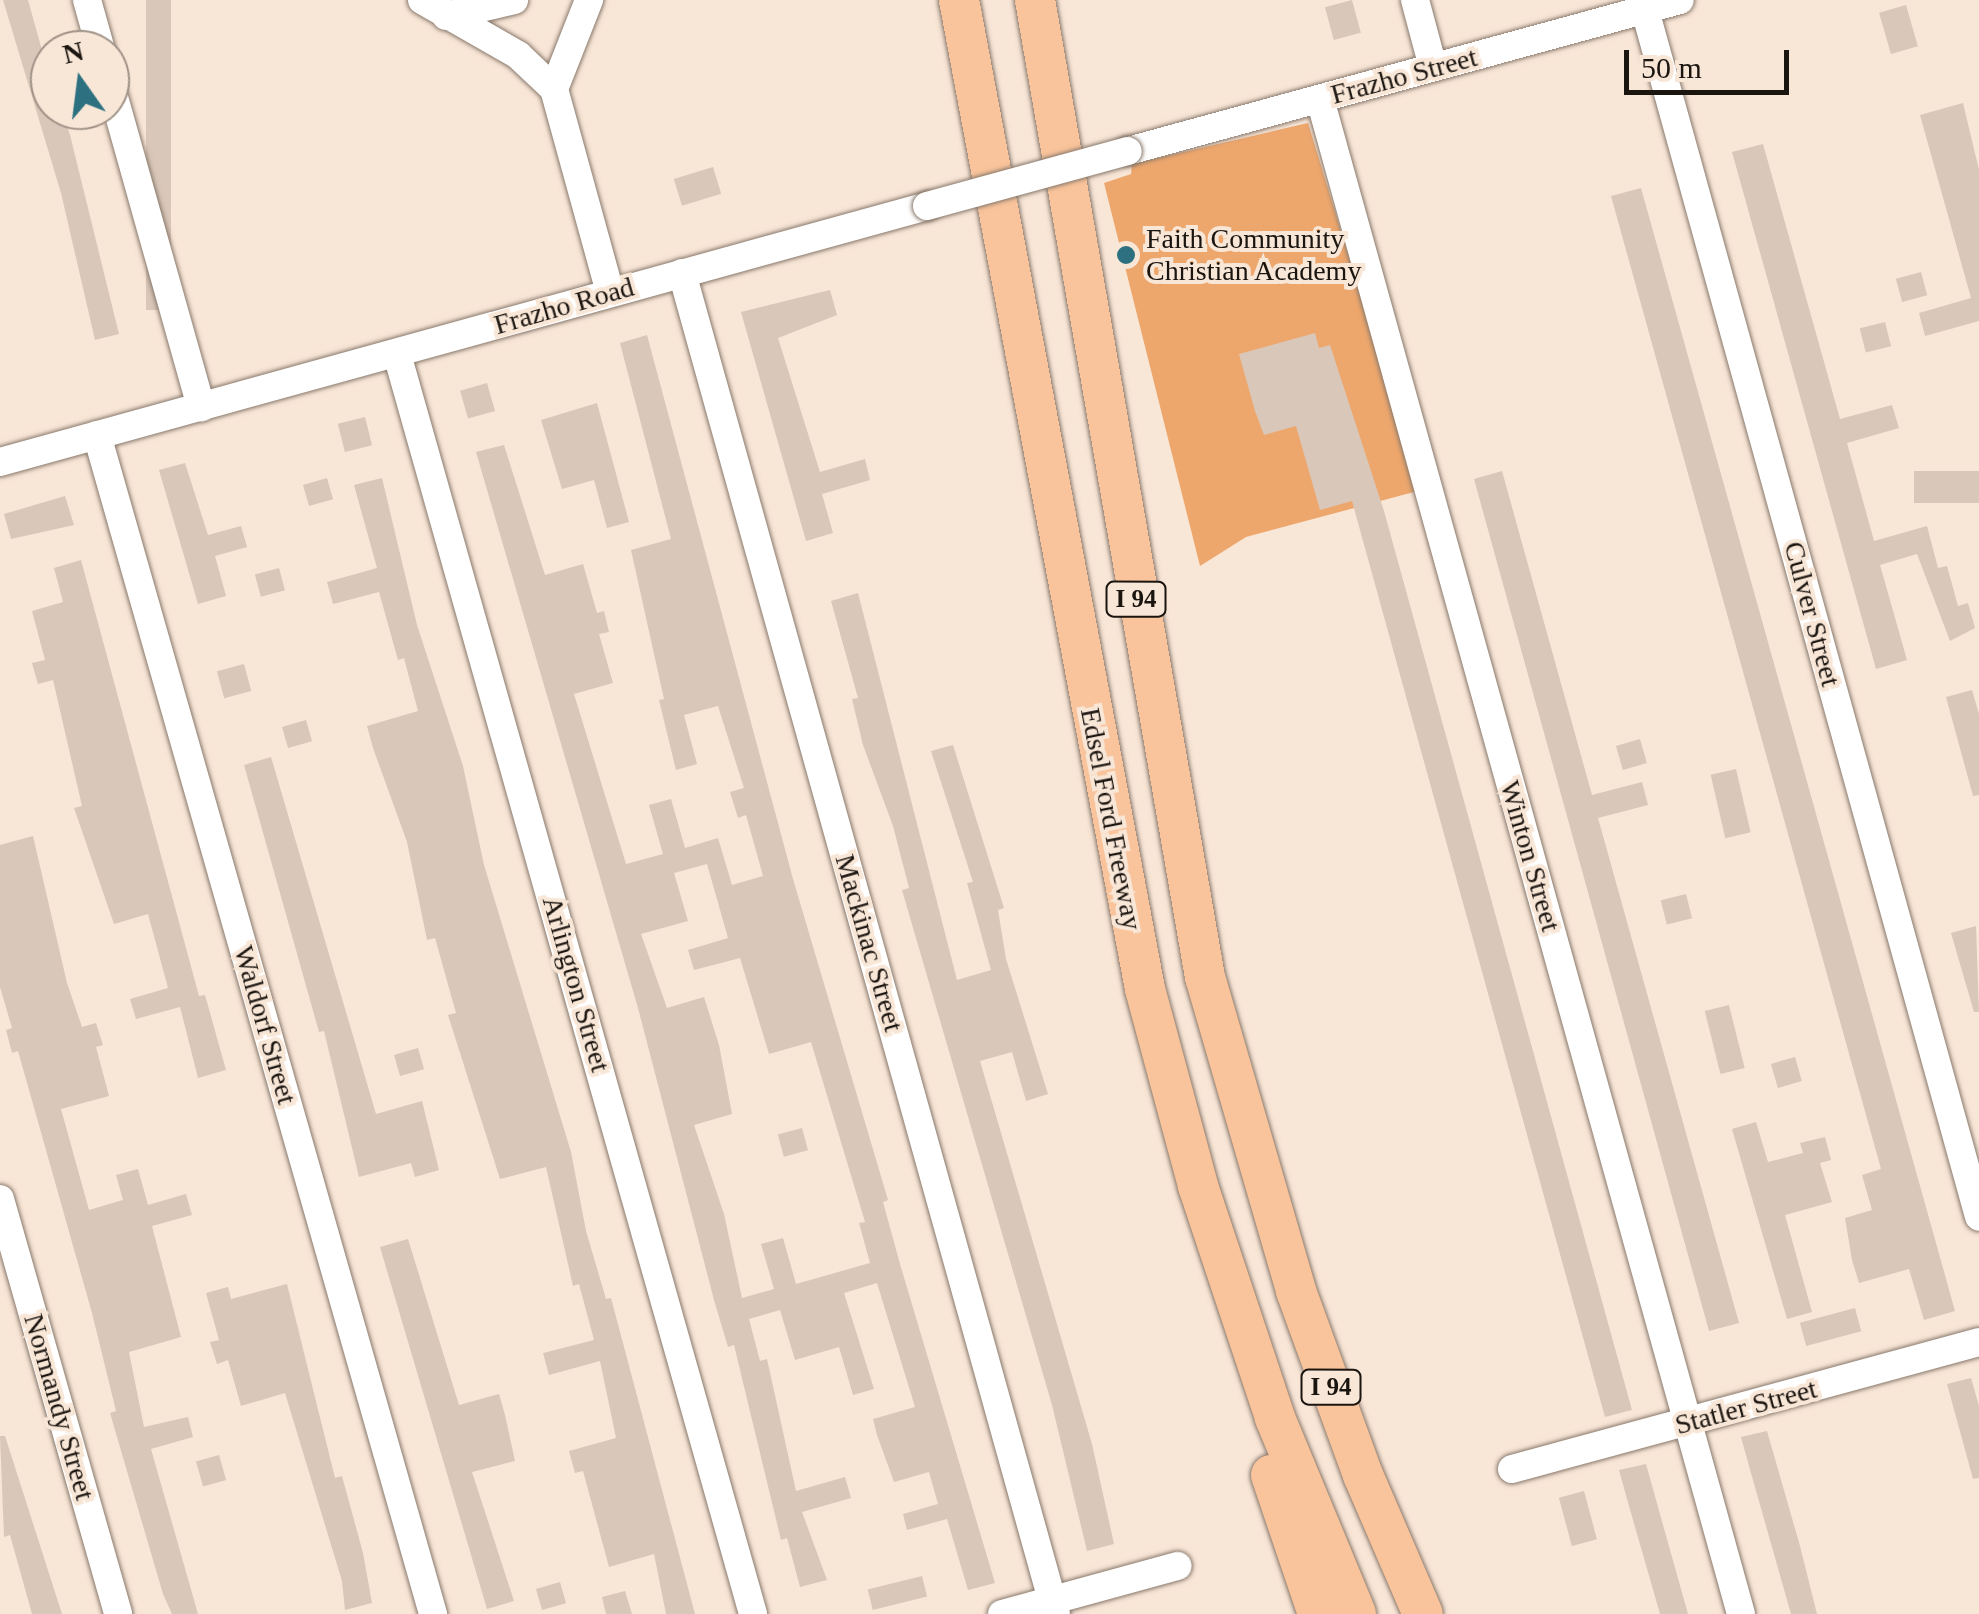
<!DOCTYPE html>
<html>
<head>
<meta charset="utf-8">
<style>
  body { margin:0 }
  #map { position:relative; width:1979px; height:1614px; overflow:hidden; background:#f8e6d7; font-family:Georgia,serif }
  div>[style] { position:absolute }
  .green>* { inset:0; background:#eda76d }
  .building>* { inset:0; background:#d9c7b9; transform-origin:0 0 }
  .roads { filter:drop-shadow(0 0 2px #89796c) drop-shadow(0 0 2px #89796c) }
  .minor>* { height:28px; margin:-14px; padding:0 14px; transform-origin:14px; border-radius:14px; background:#fff }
  .highway>* { height:40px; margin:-20px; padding:0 20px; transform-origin:20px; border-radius:20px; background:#f9c49b }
  .bridges { filter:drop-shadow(0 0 2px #89796c) drop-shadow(0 0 2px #89796c) }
  .minor-bridge>* { height:28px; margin:-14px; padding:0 14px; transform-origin:14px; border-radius:14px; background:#fff }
  .dots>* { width:28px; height:28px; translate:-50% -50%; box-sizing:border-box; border:5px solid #f8e6d7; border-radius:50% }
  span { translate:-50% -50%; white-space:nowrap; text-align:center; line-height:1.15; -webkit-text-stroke:8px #f8e6d7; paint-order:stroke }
  .shield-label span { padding:2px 8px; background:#f8e6d7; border:2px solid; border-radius:8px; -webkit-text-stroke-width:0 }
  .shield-label { font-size:25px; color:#1b1510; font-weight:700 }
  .street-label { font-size:28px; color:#1b1510 }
  .poi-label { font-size:28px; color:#1b1510 }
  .left { translate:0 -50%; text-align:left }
  .north { position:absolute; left:30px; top:30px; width:100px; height:100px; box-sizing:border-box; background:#f8e6d7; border:2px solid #a09287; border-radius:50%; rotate:346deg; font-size:28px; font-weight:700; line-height:40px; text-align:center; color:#1b1510 }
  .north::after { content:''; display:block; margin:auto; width:35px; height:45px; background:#2d7181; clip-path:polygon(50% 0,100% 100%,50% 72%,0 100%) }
  .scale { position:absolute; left:1624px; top:50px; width:165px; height:45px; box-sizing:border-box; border:5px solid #1b1510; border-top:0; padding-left:12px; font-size:30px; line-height:35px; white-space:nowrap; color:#1b1510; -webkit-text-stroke:8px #f8e6d7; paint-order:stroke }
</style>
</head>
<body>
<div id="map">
  <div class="green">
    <div style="clip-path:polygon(1308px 123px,1359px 290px,1440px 485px,1246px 537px,1200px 566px,1104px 183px,1131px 174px,1132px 164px)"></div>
  </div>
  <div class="building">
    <div style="clip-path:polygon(3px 0,28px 0,50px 79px,50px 110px,62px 110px,70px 135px,119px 334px,95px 340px,61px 193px)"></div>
    <div style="left:146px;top:0;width:25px;height:310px"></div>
    <div style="left:1352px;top:0;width:34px;height:28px;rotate:75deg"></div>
    <div style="left:1906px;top:5px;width:43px;height:28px;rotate:74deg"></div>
    <div style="clip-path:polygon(1963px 103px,1979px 170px,1979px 321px,1925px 336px,1919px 313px,1971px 298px,1920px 115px)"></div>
    <div style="clip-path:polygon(1763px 144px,1840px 419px,1892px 405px,1899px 428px,1847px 443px,1874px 541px,1927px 526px,1938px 568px,1947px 566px,1958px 606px,1968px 603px,1975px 628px,1950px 641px,1917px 554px,1880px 565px,1907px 660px,1876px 669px,1732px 152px)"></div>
    <div style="left:713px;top:167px;width:28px;height:41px;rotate:73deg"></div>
    <div style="clip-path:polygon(1641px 188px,1955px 1311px,1924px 1320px,1909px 1269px,1859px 1283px,1852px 1260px,1845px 1218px,1872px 1210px,1862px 1175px,1881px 1169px,1611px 196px)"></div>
    <div style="left:1921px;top:272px;width:24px;height:26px;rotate:75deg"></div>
    <div style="clip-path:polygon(830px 290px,837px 315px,778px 338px,820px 472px,865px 459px,870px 480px,822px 494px,833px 533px,806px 541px,741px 312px)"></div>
    <div style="left:1885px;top:322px;width:25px;height:26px;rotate:76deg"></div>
    <div style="clip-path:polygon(1315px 333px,1319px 348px,1330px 345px,1384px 511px,1632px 1410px,1605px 1417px,1352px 501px,1320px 510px,1296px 426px,1264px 435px,1255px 411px,1239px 354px)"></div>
    <div style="clip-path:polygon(evenodd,647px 335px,793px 879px,888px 1200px,883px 1202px,900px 1264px,995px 1583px,968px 1590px,947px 1519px,907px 1530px,903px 1514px,938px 1504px,929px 1472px,894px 1482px,877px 1435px,873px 1419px,915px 1407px,877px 1283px,844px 1293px,874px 1389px,853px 1395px,839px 1347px,795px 1360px,780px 1310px,749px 1319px,760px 1361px,767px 1359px,796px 1491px,845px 1477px,851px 1498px,802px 1512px,827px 1580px,800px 1587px,787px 1538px,781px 1540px,734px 1345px,728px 1347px,714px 1300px,638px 1008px,476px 452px,504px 445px,545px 575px,583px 564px,597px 613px,604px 611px,609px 632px,599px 634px,613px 683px,574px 694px,626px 864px,663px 854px,649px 805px,671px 799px,685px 848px,718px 838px,732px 885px,763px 876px,746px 815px,738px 818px,730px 792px,744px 788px,718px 706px,684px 715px,697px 764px,676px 770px,659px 700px,664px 699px,631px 550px,671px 539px,620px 343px,647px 335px,707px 864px,728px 938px,688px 950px,694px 970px,740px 958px,769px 1054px,811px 1042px,865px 1222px,859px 1223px,870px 1263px,796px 1284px,783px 1238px,761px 1244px,774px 1289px,742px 1298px,724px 1214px,694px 1125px,732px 1114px,719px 1045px,704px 997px,667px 1008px,641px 934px,688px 921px,674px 873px,707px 864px)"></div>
    <div style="left:487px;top:383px;width:29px;height:28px;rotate:74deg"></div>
    <div style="clip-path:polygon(597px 403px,629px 522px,607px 528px,594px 480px,562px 489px,541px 420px)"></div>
    <div style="left:365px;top:417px;width:29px;height:28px;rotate:76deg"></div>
    <div style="clip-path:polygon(185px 463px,208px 535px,241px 526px,247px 547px,215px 556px,226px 596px,198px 604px,159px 470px)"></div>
    <div style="clip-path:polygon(1502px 471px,1592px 795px,1642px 782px,1648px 805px,1598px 818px,1739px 1323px,1709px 1331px,1474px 479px)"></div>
    <div style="left:1979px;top:471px;width:32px;height:65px;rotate:90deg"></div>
    <div style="left:327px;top:478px;width:22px;height:25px;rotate:74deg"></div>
    <div style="clip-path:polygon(382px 478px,417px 625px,463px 766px,484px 865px,571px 1152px,586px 1231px,606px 1299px,611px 1298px,695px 1614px,666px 1614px,654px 1554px,609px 1567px,583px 1471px,575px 1473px,569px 1451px,616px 1438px,600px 1361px,549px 1375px,543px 1353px,594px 1340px,579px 1284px,573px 1286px,546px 1167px,500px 1179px,448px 1015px,456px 1013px,435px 938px,427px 940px,407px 842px,373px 748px,367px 726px,418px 711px,404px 658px,398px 660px,379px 592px,333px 604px,327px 582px,377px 568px,354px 485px)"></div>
    <div style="clip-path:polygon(65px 496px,74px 525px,11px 539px,4px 514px)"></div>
    <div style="clip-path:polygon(81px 560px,199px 996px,205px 995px,226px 1070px,198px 1078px,180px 1007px,136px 1019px,130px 999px,168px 988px,148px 914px,114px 924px,74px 808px,82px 806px,53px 680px,38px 684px,32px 663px,45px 660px,32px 611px,63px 602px,54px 568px)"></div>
    <div style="left:279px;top:568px;width:23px;height:25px;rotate:75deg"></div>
    <div style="clip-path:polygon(858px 593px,957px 980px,991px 970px,967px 883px,973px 882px,931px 751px,953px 745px,1004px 908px,998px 910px,1006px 959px,1048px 1094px,1026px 1101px,1012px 1052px,980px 1061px,1092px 1444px,1114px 1544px,1087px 1551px,1052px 1405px,902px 890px,909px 888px,893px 826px,863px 745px,852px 699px,858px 698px,831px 601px)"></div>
    <div style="left:244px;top:664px;width:28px;height:28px;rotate:75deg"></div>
    <div style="clip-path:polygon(1972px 690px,1979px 714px,1979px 795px,1973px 796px,1946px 697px)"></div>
    <div style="left:306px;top:720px;width:22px;height:25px;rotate:74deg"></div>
    <div style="left:1640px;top:739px;width:25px;height:25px;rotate:74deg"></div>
    <div style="clip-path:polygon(271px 757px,376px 1114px,422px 1101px,439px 1170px,415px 1177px,411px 1163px,359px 1177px,324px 1031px,319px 1032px,244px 765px)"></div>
    <div style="left:1736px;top:769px;width:65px;height:26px;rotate:77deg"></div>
    <div style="clip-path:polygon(33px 836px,67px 983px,82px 1027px,96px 1023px,103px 1045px,96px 1047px,109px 1096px,61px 1109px,89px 1210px,123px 1200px,116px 1175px,138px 1169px,148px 1205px,186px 1194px,192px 1215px,152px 1226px,181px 1337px,129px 1352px,144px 1427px,188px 1417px,193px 1437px,151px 1449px,198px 1614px,172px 1614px,163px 1594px,110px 1413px,116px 1411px,92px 1313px,18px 1051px,12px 1053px,6px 1030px,12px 1028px,0 987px,0 845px)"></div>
    <div style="left:1686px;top:894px;width:25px;height:26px;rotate:76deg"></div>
    <div style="clip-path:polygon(1976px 926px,1979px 1012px,1974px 1012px,1951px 933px)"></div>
    <div style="left:1729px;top:1005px;width:65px;height:25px;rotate:76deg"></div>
    <div style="left:418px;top:1048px;width:22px;height:25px;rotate:74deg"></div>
    <div style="left:1795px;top:1057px;width:25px;height:25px;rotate:74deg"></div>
    <div style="clip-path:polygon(1756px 1122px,1768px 1162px,1803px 1153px,1800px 1143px,1825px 1137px,1831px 1160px,1820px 1163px,1832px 1202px,1785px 1215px,1812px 1312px,1787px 1319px,1732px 1129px)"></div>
    <div style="left:802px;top:1128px;width:23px;height:25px;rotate:75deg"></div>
    <div style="clip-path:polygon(408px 1239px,459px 1405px,499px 1394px,505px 1415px,515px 1461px,472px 1472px,514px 1601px,487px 1609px,380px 1247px)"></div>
    <div style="clip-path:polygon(287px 1284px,335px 1478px,342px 1476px,363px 1553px,372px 1603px,345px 1610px,342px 1581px,285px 1393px,241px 1406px,228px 1360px,217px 1364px,210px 1342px,219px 1340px,206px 1293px,228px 1287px,231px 1299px)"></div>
    <div style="left:1855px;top:1308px;width:24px;height:57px;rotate:75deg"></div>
    <div style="clip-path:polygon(1971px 1378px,1979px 1406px,1979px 1478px,1973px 1479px,1947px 1384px)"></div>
    <div style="clip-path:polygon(1767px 1431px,1800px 1546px,1817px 1614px,1791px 1614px,1749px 1466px,1741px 1437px)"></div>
    <div style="clip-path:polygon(0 1436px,5px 1436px,62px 1614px,32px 1614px,10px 1535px,4px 1537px)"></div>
    <div style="left:219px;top:1455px;width:26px;height:24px;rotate:74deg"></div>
    <div style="clip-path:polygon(1646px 1464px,1658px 1507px,1688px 1614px,1660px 1614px,1627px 1499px,1619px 1470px)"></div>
    <div style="left:1584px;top:1491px;width:50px;height:26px;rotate:75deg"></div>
    <div style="left:922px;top:1576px;width:21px;height:56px;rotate:76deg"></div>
    <div style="left:560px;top:1582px;width:22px;height:25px;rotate:74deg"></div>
    <div style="clip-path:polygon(625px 1591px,632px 1614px,606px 1614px,602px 1597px)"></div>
  </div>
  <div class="roads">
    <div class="minor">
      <div style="left:87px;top:0;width:52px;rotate:74.4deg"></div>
      <div style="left:422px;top:0;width:111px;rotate:29.8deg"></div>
      <div style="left:518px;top:55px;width:50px;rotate:43.4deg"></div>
      <div style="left:554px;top:89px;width:211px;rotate:74.6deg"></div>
      <div style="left:1415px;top:0;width:69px;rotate:75deg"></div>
      <div style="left:1645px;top:10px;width:1252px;rotate:74.53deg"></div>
      <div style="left:446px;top:16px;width:70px;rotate:-13.2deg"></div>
      <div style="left:110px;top:83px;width:337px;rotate:74.3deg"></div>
      <div style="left:554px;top:89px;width:96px;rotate:-68.5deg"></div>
      <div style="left:1320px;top:99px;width:1572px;rotate:74.47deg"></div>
      <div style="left:1128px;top:151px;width:572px;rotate:-15.3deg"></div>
      <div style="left:682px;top:273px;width:1392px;rotate:74.42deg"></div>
      <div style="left:397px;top:354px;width:1309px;rotate:74.22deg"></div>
      <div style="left:97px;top:435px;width:1226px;rotate:74.09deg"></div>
      <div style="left:0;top:462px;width:962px;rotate:-15.44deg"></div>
      <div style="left:0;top:1199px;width:431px;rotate:74.1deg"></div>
      <div style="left:1512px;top:1469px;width:484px;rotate:-15.2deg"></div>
      <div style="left:1002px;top:1614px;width:182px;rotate:-15.3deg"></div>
    </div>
    <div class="highway">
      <div style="left:959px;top:0;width:1006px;rotate:79.35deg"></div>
      <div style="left:1145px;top:989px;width:204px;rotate:74.9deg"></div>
      <div style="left:1198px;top:1186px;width:244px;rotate:71.6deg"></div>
      <div style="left:1275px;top:1418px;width:212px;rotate:67.5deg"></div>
      <div style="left:1035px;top:0;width:992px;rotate:80.13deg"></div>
      <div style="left:1205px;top:977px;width:327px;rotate:73.8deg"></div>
      <div style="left:1296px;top:1291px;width:196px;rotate:70deg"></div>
      <div style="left:1363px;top:1475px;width:151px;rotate:66.7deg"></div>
      <div style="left:1271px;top:1475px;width:147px;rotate:71.3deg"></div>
    </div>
  </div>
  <div class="bridges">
    <div class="minor-bridge">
      <div style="left:927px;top:206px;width:208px;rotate:-15.3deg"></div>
    </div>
  </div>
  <div class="dots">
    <div style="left:1126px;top:255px;background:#2d7181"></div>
  </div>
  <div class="shield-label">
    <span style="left:1136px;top:599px">I 94</span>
    <span style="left:1331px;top:1387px">I 94</span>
  </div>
  <div class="street-label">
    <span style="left:1404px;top:76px;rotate:-15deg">Frazho Street</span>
    <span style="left:564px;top:306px;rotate:-16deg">Frazho Road</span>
    <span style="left:1812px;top:614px;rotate:75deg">Culver Street</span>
    <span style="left:1111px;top:819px;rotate:79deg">Edsel Ford Freeway</span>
    <span style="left:1530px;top:856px;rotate:74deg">Winton Street</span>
    <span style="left:869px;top:943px;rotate:74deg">Mackinac Street</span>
    <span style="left:576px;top:984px;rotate:74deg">Arlington Street</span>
    <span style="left:265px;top:1025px;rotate:74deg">Waldorf Street</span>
    <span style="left:59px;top:1407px;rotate:74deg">Normandy Street</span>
    <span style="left:1746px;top:1407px;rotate:-15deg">Statler Street</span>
  </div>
  <div class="poi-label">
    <span class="left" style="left:1146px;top:255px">Faith Community<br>Christian Academy</span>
  </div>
  <div class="north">N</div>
  <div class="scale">50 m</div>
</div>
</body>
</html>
